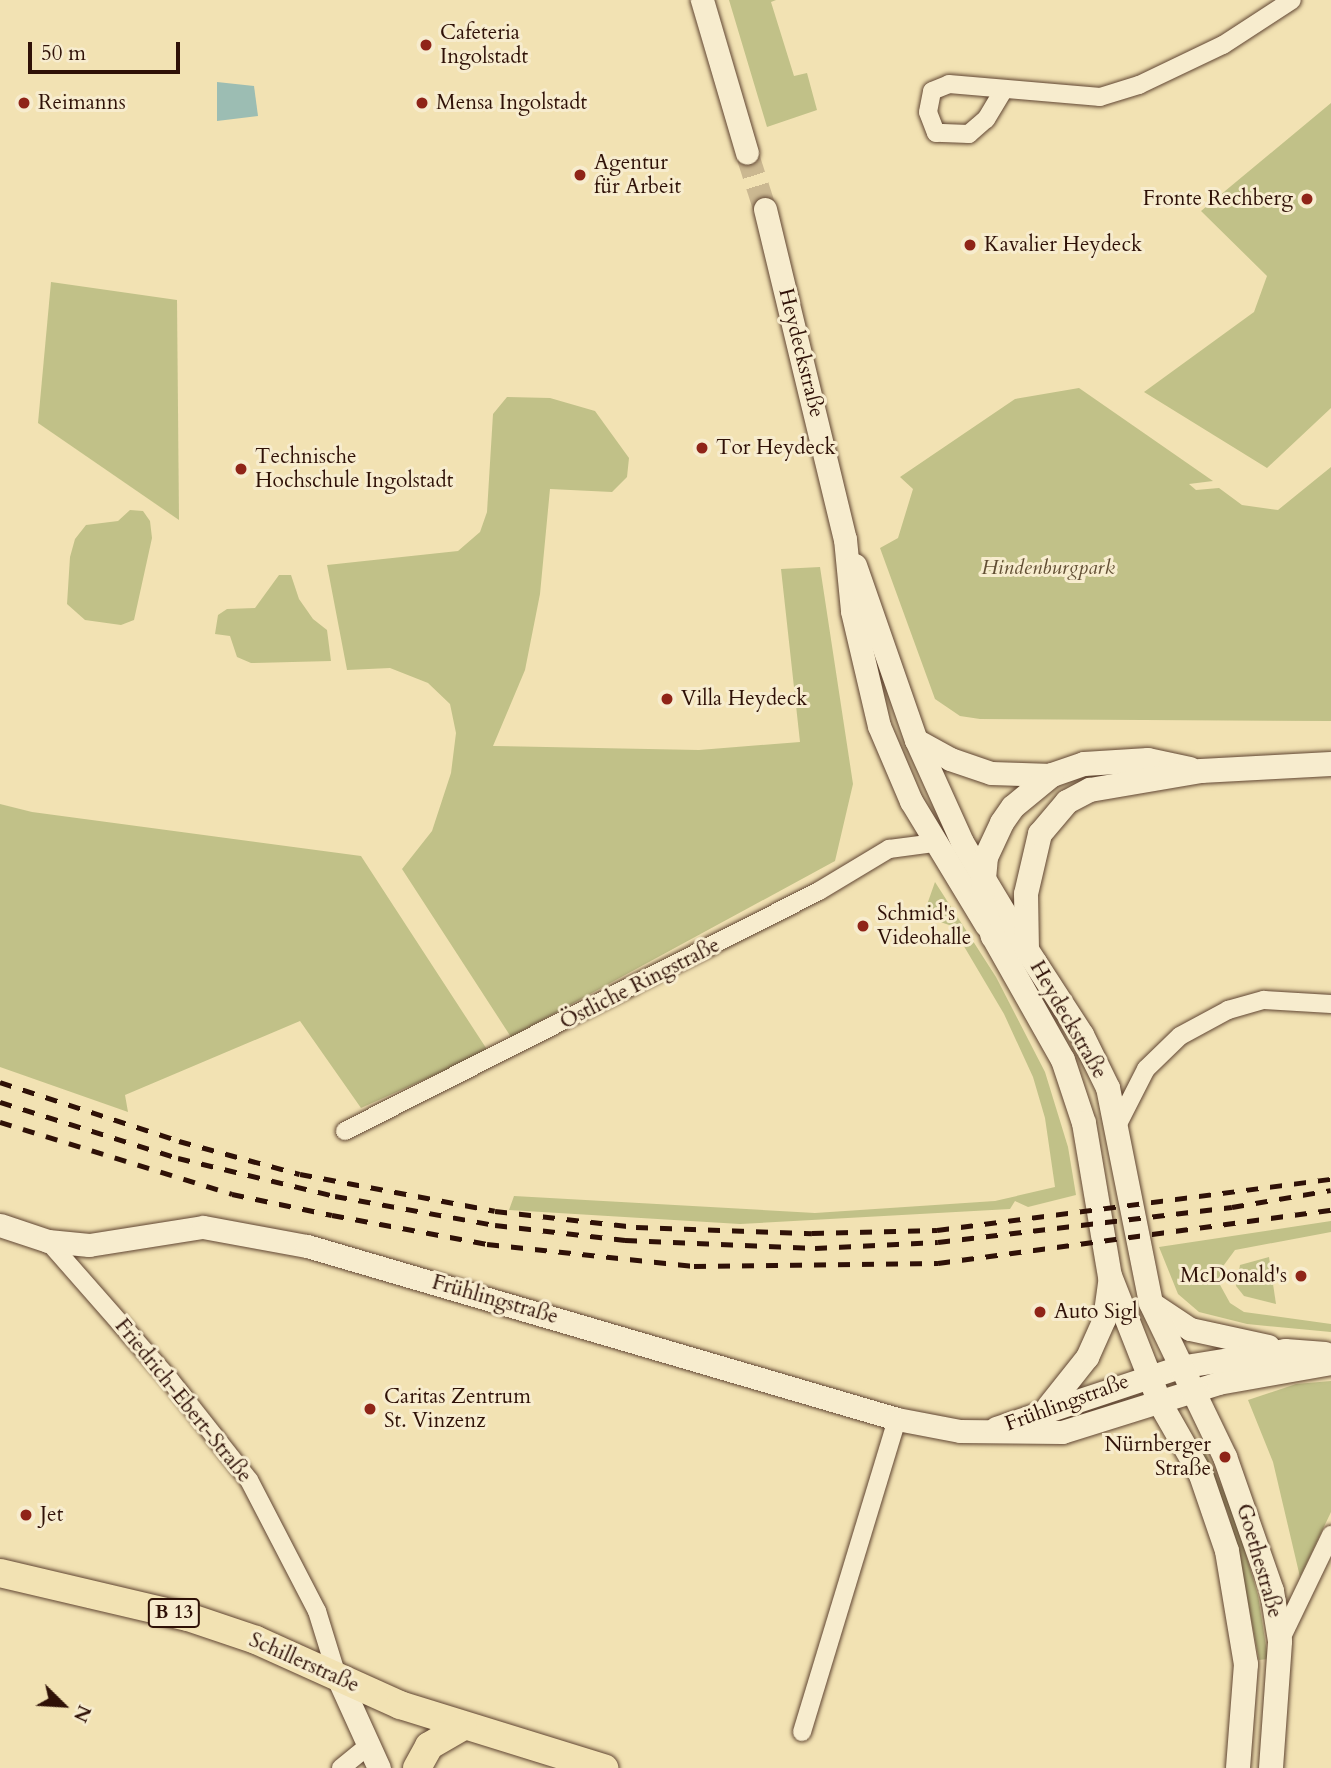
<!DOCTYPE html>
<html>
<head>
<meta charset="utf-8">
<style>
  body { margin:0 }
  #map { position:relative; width:1331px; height:1768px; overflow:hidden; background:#f2e2b3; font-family:Cardo,serif }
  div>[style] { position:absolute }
  .green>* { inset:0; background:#c1c188 }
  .water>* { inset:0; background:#9cbdb3 }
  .tertiary-tunnel>* { height:23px; margin-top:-11.5px; transform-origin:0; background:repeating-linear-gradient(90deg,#cbb891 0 23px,transparent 0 34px) }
  .roads { filter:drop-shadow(0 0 2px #604532) drop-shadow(0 0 2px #604532) }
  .minor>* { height:18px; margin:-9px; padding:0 9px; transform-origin:9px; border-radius:9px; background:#f7ecce }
  .tertiary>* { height:23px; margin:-11.5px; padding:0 11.5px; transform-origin:11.5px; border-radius:11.5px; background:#f7ecce }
  .secondary>* { height:24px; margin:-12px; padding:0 12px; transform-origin:12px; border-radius:12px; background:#f7ecce }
  .primary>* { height:28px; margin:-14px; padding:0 14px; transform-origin:14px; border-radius:14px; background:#f2e2b3 }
  .rail>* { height:5px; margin-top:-2.5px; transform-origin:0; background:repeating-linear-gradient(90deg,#2f1107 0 12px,transparent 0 24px) }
  .dots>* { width:19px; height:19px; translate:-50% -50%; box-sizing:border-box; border:4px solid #f7ecce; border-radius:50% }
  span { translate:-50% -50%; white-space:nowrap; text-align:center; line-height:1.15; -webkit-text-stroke:6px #f7ecce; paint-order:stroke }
  .shield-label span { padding:2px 5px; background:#f7ecce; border:2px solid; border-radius:5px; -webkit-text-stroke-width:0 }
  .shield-label { font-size:19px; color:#2f1107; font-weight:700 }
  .poi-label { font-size:21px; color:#2f1107 }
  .left { translate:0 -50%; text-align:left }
  .right { translate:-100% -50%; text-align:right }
  .street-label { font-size:21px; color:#2f1107 }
  .park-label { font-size:21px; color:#624f34; font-style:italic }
  .north { position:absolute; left:28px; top:1670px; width:70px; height:70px; -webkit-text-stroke:5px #f7ecce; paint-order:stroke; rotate:114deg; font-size:19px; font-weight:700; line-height:28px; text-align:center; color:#2f1107 }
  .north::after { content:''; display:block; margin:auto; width:24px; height:32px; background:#2f1107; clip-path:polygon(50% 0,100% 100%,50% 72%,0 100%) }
  .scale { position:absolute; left:28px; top:42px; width:152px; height:32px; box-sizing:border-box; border:4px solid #2f1107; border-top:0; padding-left:9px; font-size:21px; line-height:24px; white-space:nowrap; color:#2f1107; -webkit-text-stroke:5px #f7ecce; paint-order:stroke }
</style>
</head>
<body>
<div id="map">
  <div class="green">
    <div style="clip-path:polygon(729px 0,776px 0,771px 2px,794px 76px,807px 73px,817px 110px,767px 127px)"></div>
    <div style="clip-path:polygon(1331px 103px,1331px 408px,1267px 468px,1144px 392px,1254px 312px,1267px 276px,1201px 211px)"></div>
    <div style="clip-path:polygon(51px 282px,177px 300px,179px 520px,38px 423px)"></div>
    <div style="clip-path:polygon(1079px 388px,1213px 481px,1189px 484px,1196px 490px,1219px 488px,1242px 505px,1278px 510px,1331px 467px,1331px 721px,980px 719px,960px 716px,935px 699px,880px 548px,898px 538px,913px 489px,900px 477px,1015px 399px)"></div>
    <div style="clip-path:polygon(507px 397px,550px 398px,595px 411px,629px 458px,627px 477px,612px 492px,550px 489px,540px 594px,525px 670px,493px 746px,699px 750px,800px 742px,781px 569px,820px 567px,853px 784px,835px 861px,511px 1037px,402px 869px,432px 831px,451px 773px,456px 733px,450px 704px,428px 683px,390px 668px,347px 670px,327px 565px,458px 551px,480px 532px,487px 512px,493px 414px)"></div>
    <div style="clip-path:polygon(130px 510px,143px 511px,150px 521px,152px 538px,134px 620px,121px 625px,85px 620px,67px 604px,70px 557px,75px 539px,86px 525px,118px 521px)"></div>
    <div style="clip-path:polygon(279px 575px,291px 575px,299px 599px,313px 619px,327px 630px,331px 661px,251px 663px,237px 657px,230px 636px,215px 634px,218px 615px,227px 609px,255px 608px)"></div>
    <div style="clip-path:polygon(0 804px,32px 812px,361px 856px,488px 1051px,361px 1108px,300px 1021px,125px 1095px,128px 1112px,0 1067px)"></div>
    <div style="clip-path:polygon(935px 882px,996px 977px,1045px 1072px,1068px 1147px,1076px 1195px,1028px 1207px,1015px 1201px,1010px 1209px,740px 1224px,509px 1210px,514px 1196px,815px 1213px,995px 1201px,1055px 1187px,1045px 1118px,1033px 1077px,1004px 1014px,952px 926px,923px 916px)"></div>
    <div style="clip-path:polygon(1331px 1221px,1331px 1232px,1235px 1250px,1221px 1269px,1219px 1283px,1230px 1303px,1244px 1312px,1331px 1324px,1331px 1332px,1247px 1324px,1199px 1312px,1178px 1294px,1159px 1247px)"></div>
    <div style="clip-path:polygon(1269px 1257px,1276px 1304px,1244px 1296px,1236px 1286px,1240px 1265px)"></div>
    <div style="clip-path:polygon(1331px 1381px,1331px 1512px,1300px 1577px,1273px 1462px,1248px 1400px,1296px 1384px)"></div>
    <div style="clip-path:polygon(1199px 1439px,1233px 1511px,1258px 1595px,1268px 1659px,1259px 1660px,1239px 1555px,1228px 1513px,1195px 1441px)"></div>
  </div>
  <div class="water">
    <div style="clip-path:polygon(217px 82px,254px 86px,258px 116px,217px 121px)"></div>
  </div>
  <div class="tertiary-tunnel">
    <div style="left:747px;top:153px;width:59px;rotate:72.2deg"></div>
  </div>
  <div class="roads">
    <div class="minor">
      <div style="left:1003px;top:91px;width:33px;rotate:121deg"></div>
      <div style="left:986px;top:119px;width:23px;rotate:139deg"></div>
      <div style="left:969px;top:134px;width:33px;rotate:-178deg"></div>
      <div style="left:936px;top:133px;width:22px;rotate:-111deg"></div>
      <div style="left:928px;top:112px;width:21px;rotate:-79deg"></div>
      <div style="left:932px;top:91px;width:18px;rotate:-22deg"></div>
      <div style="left:949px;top:84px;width:152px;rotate:4.9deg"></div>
      <div style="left:1100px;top:97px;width:41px;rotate:-17.1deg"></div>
      <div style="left:1139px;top:85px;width:93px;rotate:-25.5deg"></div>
      <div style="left:1223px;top:45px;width:82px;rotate:-33.1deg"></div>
      <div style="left:1118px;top:1124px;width:62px;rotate:-63deg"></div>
      <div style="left:1146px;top:1069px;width:47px;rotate:-44.1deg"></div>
      <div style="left:1180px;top:1036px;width:55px;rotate:-28.4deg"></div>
      <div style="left:1228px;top:1010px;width:37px;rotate:-16deg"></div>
      <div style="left:1264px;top:1000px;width:67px;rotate:3.4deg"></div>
      <div style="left:345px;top:1131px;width:531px;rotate:-26.85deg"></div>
      <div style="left:819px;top:891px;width:82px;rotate:-31deg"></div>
      <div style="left:889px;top:849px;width:45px;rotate:-7.6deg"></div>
      <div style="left:48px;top:1241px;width:185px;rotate:48.7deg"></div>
      <div style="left:170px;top:1380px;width:127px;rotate:51.7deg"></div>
      <div style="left:249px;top:1480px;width:148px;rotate:62.6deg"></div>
      <div style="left:317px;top:1611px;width:71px;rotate:72.8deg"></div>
      <div style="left:1280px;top:1641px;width:118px;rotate:-64.3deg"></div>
      <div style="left:802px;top:1732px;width:327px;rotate:-73.1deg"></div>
      <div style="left:341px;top:1768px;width:32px;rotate:-39deg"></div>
    </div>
    <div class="tertiary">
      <div style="left:702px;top:0;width:159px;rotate:73.6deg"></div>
      <div style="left:765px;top:209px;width:340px;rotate:76.4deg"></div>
      <div style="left:845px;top:539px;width:72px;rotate:84.4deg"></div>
      <div style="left:852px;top:611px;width:118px;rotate:76.8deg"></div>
      <div style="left:879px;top:726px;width:82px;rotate:66.9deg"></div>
      <div style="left:911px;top:801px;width:145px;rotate:58.8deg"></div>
      <div style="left:855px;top:565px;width:185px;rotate:70.8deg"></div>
      <div style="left:916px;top:740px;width:112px;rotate:65.7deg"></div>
      <div style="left:962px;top:842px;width:126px;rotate:59deg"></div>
      <div style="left:916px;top:740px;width:39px;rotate:29deg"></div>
      <div style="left:950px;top:759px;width:43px;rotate:18.9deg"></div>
      <div style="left:991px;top:773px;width:61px;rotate:1.9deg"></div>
      <div style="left:0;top:1225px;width:51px;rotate:18.4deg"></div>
      <div style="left:48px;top:1241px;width:41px;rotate:5.6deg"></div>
      <div style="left:89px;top:1245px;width:115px;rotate:-9deg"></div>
      <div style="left:203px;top:1227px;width:106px;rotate:10.4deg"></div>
      <div style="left:307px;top:1246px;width:615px;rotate:16.34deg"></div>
      <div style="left:897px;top:1419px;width:64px;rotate:10.8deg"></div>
      <div style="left:960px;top:1431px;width:102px;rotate:0.6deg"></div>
      <div style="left:1062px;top:1432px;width:164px;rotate:-17.4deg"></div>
      <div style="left:1218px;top:1383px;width:115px;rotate:-10deg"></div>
      <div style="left:1151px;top:1303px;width:47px;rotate:33.7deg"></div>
      <div style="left:1190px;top:1329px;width:80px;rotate:12.3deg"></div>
      <div style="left:1048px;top:1406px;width:63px;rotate:-51.5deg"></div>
      <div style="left:1087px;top:1357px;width:42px;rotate:-65.9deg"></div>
      <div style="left:1104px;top:1319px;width:43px;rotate:-82.1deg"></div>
      <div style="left:996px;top:1428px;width:193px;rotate:-18.4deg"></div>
      <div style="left:1179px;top:1367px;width:107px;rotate:-9.1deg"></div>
      <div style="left:1285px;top:1350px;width:40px;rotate:4.3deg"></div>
      <div style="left:339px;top:1680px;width:97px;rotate:65.6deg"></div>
    </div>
    <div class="secondary">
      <div style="left:1190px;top:769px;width:43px;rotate:-167.9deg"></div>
      <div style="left:1148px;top:760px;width:64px;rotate:176.4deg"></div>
      <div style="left:1084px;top:764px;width:34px;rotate:161deg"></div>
      <div style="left:1052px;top:775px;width:50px;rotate:140.6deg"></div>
      <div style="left:1013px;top:807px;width:19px;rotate:125deg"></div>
      <div style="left:1002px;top:823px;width:38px;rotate:115deg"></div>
      <div style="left:986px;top:857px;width:44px;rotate:95.2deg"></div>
      <div style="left:982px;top:901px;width:37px;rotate:73deg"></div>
      <div style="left:993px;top:936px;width:142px;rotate:60.6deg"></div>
      <div style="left:1063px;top:1060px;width:66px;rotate:71.6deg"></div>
      <div style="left:1084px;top:1123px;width:155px;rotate:80.4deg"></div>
      <div style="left:1110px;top:1276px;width:136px;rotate:68.5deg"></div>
      <div style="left:1160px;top:1403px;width:83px;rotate:60.3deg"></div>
      <div style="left:1201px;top:1475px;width:80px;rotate:71.1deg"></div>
      <div style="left:1227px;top:1551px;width:115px;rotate:80.5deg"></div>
      <div style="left:1246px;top:1664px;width:104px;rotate:94.4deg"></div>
      <div style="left:1271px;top:1768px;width:127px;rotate:-85.9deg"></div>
      <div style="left:1280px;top:1641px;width:51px;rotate:-99.1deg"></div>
      <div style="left:1272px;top:1591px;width:142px;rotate:-109.3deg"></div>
      <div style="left:1225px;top:1457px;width:171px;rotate:-115.7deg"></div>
      <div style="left:1151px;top:1303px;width:219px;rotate:-101.3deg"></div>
      <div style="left:1108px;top:1088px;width:59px;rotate:-116.1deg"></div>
      <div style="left:1082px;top:1035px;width:101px;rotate:-122.9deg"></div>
      <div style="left:1027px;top:950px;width:56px;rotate:-91deg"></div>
      <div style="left:1026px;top:894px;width:62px;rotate:-76.9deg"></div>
      <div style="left:1040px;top:834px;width:42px;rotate:-49.8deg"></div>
      <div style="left:1067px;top:802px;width:26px;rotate:-28deg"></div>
      <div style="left:1090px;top:790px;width:113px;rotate:-9.7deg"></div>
      <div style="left:1201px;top:771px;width:130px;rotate:-3.1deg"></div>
    </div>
    <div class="primary">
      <div style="left:0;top:1573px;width:193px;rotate:13.2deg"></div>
      <div style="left:188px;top:1617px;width:72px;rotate:18.7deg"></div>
      <div style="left:256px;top:1640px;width:158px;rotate:24.3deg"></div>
      <div style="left:400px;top:1705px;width:214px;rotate:17.2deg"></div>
      <div style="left:417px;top:1768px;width:25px;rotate:-61deg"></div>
      <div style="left:429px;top:1746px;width:39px;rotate:-30deg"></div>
    </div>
  </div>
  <div class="rail">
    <div style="left:0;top:1082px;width:188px;rotate:18.2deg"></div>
    <div style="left:179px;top:1141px;width:125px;rotate:15.3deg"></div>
    <div style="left:300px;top:1174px;width:198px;rotate:10.7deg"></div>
    <div style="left:495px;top:1211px;width:142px;rotate:6.5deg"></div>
    <div style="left:636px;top:1227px;width:176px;rotate:2deg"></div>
    <div style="left:812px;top:1233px;width:125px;rotate:-1.4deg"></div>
    <div style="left:937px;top:1230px;width:397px;rotate:-7.4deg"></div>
    <div style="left:0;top:1102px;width:187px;rotate:17.5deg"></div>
    <div style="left:178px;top:1158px;width:162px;rotate:13.6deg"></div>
    <div style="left:335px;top:1196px;width:163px;rotate:10.3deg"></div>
    <div style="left:495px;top:1225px;width:131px;rotate:6.6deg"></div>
    <div style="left:625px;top:1240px;width:190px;rotate:2.4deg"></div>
    <div style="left:815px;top:1248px;width:123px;rotate:-2.8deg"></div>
    <div style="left:938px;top:1242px;width:296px;rotate:-6.8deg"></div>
    <div style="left:1232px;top:1207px;width:100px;rotate:-9.7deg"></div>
    <div style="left:0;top:1122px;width:243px;rotate:17.2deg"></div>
    <div style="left:232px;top:1194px;width:102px;rotate:11.9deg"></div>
    <div style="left:332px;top:1215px;width:158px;rotate:10.6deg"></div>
    <div style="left:487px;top:1244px;width:208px;rotate:6.1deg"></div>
    <div style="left:694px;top:1266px;width:244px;rotate:-0.7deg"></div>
    <div style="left:938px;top:1263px;width:397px;rotate:-7.7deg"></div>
  </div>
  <div class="dots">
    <div style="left:426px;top:45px;background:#8f2418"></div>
    <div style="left:24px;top:103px;background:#8f2418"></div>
    <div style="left:422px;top:103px;background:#8f2418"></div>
    <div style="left:580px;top:175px;background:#8f2418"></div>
    <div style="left:1307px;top:199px;background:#8f2418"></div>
    <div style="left:970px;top:245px;background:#8f2418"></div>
    <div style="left:702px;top:448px;background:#8f2418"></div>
    <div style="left:241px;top:469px;background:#8f2418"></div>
    <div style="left:667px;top:699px;background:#8f2418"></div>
    <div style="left:863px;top:926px;background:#8f2418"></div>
    <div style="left:1301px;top:1276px;background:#8f2418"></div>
    <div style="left:1040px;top:1312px;background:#8f2418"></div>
    <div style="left:370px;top:1409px;background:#8f2418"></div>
    <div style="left:1225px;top:1457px;background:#8f2418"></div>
    <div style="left:26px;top:1515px;background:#8f2418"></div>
  </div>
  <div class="shield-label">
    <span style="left:174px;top:1613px">B 13</span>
  </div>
  <div class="poi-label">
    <span class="left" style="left:440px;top:45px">Cafeteria<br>Ingolstadt</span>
    <span class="left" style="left:38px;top:103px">Reimanns</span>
    <span class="left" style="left:436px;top:103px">Mensa Ingolstadt</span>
    <span class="left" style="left:594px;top:175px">Agentur<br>für Arbeit</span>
    <span class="right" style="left:1293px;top:199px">Fronte Rechberg</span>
    <span class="left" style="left:984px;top:245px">Kavalier Heydeck</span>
    <span class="left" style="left:716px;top:448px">Tor Heydeck</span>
    <span class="left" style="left:255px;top:469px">Technische<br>Hochschule Ingolstadt</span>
    <span class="left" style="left:681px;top:699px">Villa Heydeck</span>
    <span class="left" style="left:877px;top:926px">Schmid's<br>Videohalle</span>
    <span class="right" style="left:1287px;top:1276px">McDonald's</span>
    <span class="left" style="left:1054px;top:1312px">Auto Sigl</span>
    <span class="left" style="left:384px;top:1409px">Caritas Zentrum<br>St. Vinzenz</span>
    <span class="right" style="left:1211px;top:1457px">Nürnberger<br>Straße</span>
    <span class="left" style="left:40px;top:1515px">Jet</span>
  </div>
  <div class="street-label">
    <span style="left:801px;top:353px;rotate:76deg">Heydeckstraße</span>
    <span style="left:640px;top:984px;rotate:-27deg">Östliche Ringstraße</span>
    <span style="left:1068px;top:1020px;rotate:60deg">Heydeckstraße</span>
    <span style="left:495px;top:1300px;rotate:16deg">Frühlingstraße</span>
    <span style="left:183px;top:1401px;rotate:51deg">Friedrich-Ebert-Straße</span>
    <span style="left:1067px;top:1403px;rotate:-20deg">Frühlingstraße</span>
    <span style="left:1259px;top:1561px;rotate:74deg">Goethestraße</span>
    <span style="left:304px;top:1663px;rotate:24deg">Schillerstraße</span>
  </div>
  <div class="park-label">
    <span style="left:1048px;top:568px">Hindenburgpark</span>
  </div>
  <div class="north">N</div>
  <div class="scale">50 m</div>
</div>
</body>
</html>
